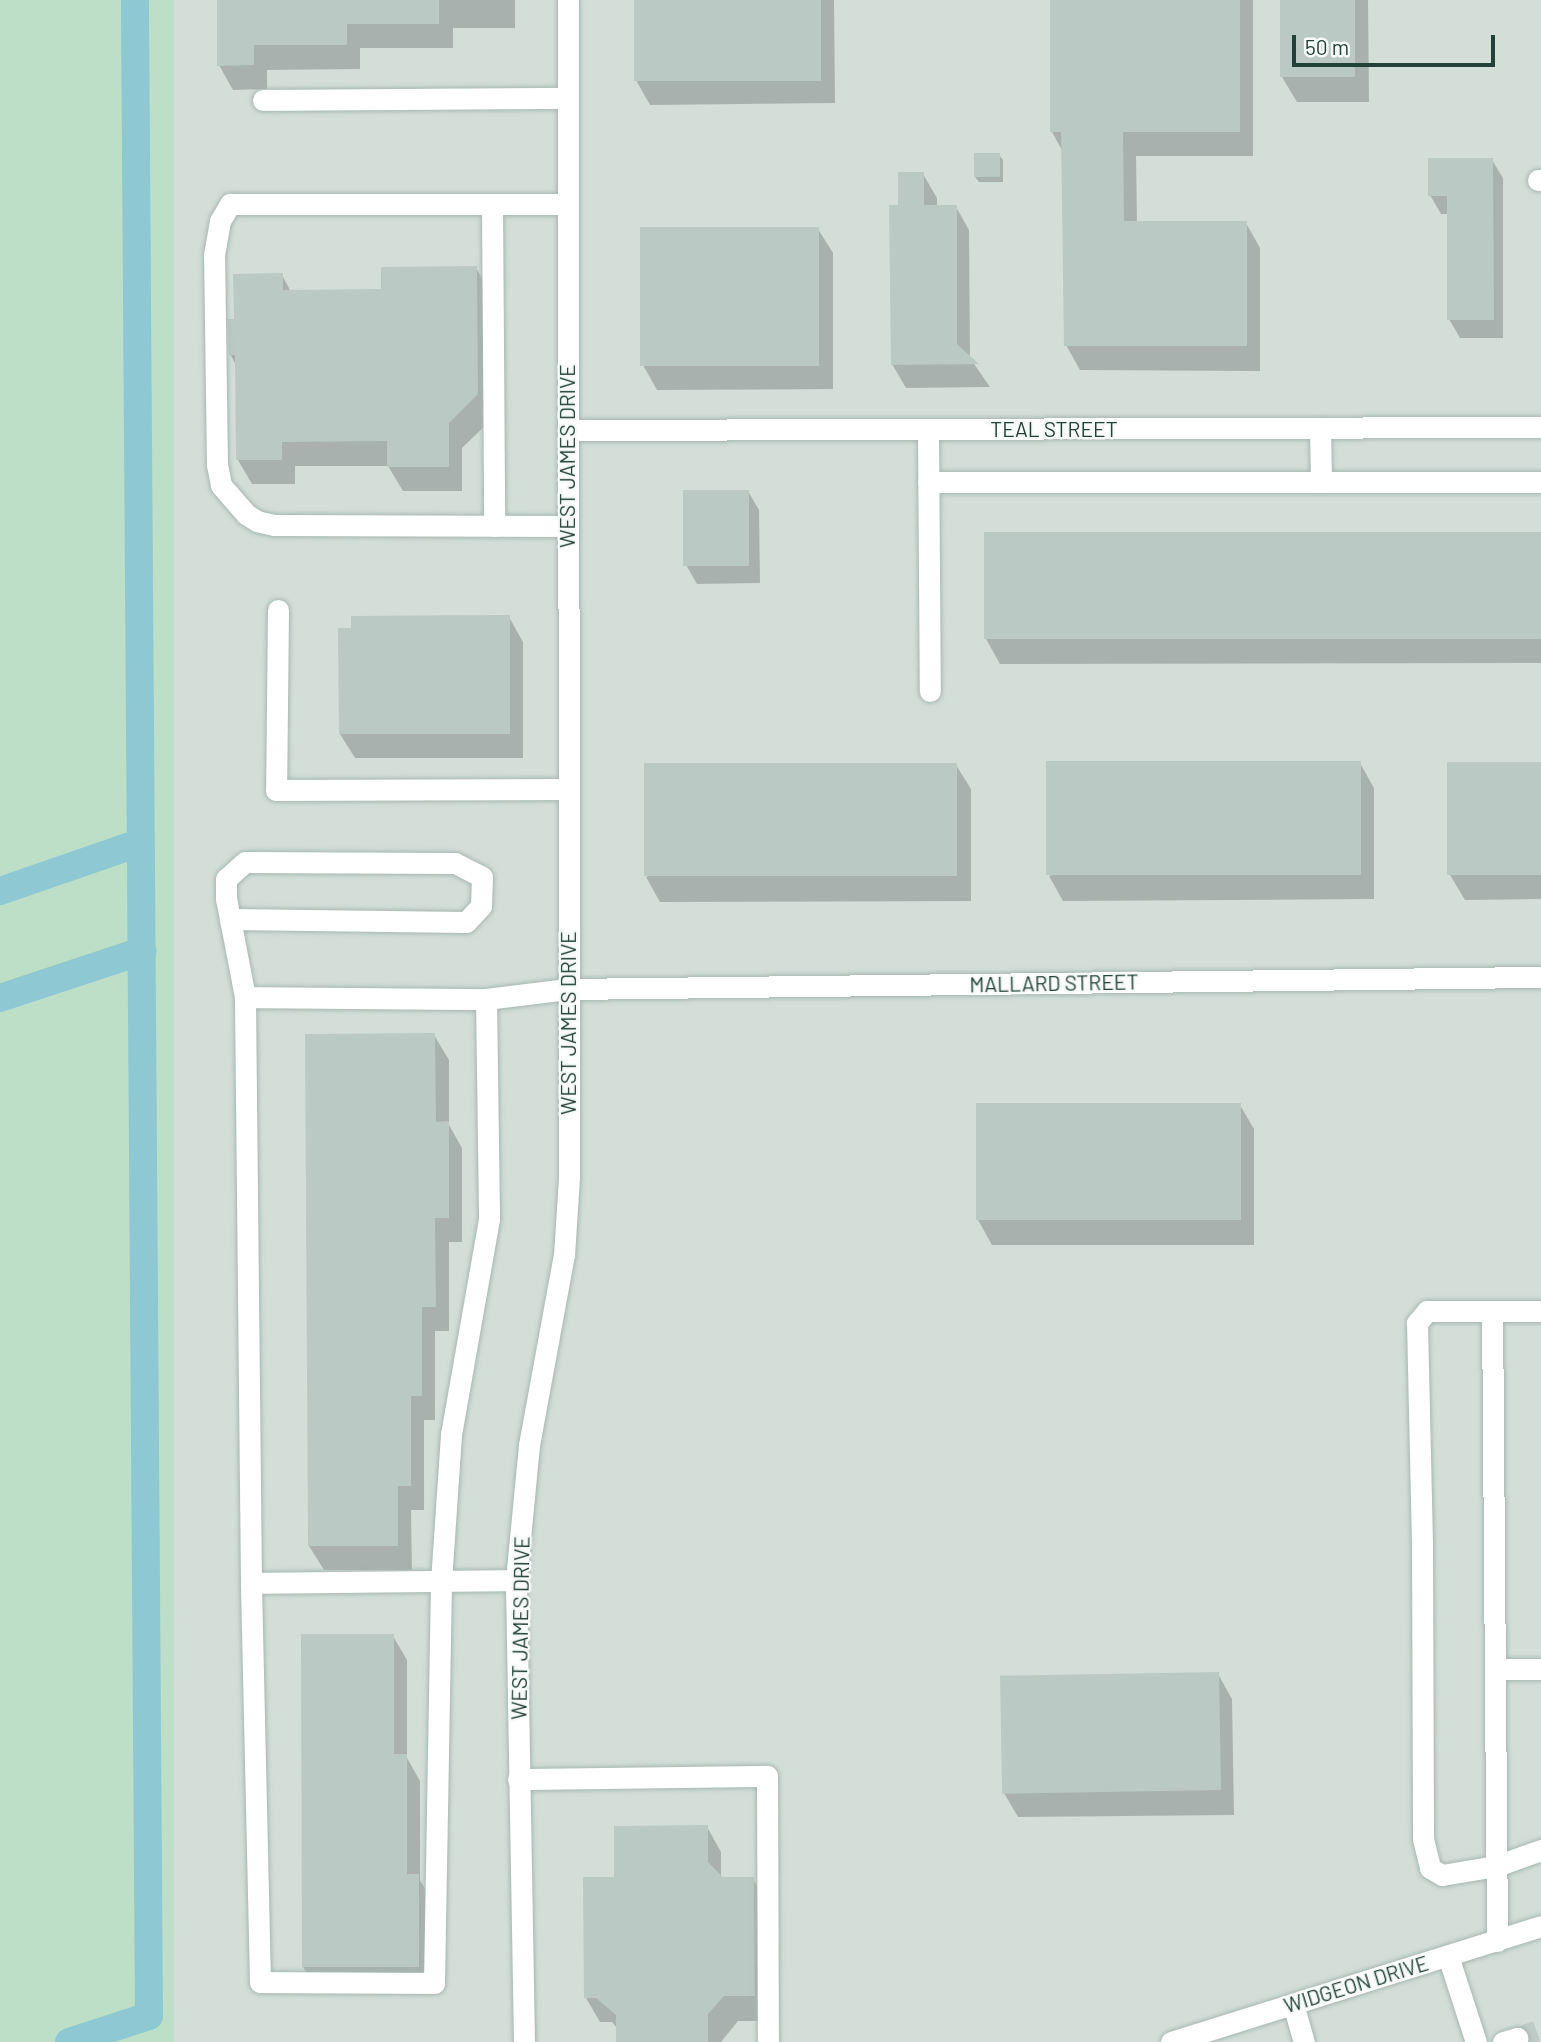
<!DOCTYPE html>
<html>
<head>
<meta charset="utf-8">
<style>
  body { margin:0 }
  #map { position:relative; width:1541px; height:2042px; overflow:hidden; background:#e5eeea; font-family:Barlow,sans-serif }
  div>[style] { position:absolute }
  .built>* { inset:0; background:#d3ded9; transform-origin:0 0 }
  .green>* { inset:0; background:#bedfc7; transform-origin:0 0 }
  .shadow>* { inset:0; background:#0003 }
  .canal>* { height:28px; margin:-14px; padding:0 14px; transform-origin:14px; border-radius:14px; background:#8dc8d3 }
  .building>* { inset:0; background:#bac9c3; transform-origin:0 0 }
  .minor-tunnel>* { height:21px; margin-top:-10.5px; transform-origin:0; background:repeating-linear-gradient(90deg,#becbc7 0 21px,transparent 0 31px) }
  .roads { filter:drop-shadow(0 0 2px #a7b7b1) drop-shadow(0 0 2px #a7b7b1) }
  .minor>* { height:21px; margin:-10.5px; padding:0 10.5px; transform-origin:10.5px; border-radius:10.5px; background:#fff }
  span { translate:-50% -50%; white-space:nowrap; text-align:center; line-height:1.15; -webkit-text-stroke:5px #f6faf8; paint-order:stroke }
  .street-label { font-size:21px; color:#234139 }
  .scale { position:absolute; left:1292px; top:35px; width:203px; height:32px; box-sizing:border-box; border:4px solid #234139; border-top:0; padding-left:9px; font-size:21px; line-height:24px; white-space:nowrap; color:#234139; -webkit-text-stroke:5px #f6faf8; paint-order:stroke }
</style>
</head>
<body>
<div id="map">
  <div class="built">
    <div style="left:174px;top:0;width:1367px;height:2042px"></div>
  </div>
  <div class="green">
    <div style="left:0;top:0;width:174px;height:2042px"></div>
  </div>
  <div class="shadow">
    <div style="clip-path:polygon(218px 0,515px 0,515px 28px,453px 28px,453px 48px,360px 48px,360px 69px,267px 70px,267px 89px,233px 90px,219px 65px)"></div>
    <div style="clip-path:polygon(636px 0,834px 0,835px 103px,650px 105px,636px 80px)"></div>
    <div style="clip-path:polygon(1052px 0,1253px 0,1253px 156px,1136px 156px,1137px 223px,1246px 223px,1260px 248px,1260px 371px,1080px 370px,1066px 345px,1063px 152px,1052px 132px)"></div>
    <div style="clip-path:polygon(1282px 0,1368px 0,1369px 102px,1297px 102px,1282px 77px)"></div>
    <div style="clip-path:polygon(999px 155px,1003px 160px,1003px 182px,979px 182px,975px 177px)"></div>
    <div style="clip-path:polygon(1492px 160px,1503px 178px,1503px 338px,1460px 338px,1449px 319px,1449px 214px,1441px 214px,1430px 195px)"></div>
    <div style="clip-path:polygon(923px 174px,937px 198px,937px 207px,956px 207px,969px 230px,970px 358px,990px 387px,906px 388px,892px 364px,900px 207px)"></div>
    <div style="clip-path:polygon(818px 229px,833px 253px,833px 389px,657px 390px,643px 365px)"></div>
    <div style="clip-path:polygon(476px 268px,491px 293px,491px 420px,462px 448px,462px 491px,403px 491px,388px 466px,295px 466px,295px 484px,252px 484px,238px 460px,237px 367px,230px 354px,235px 321px,282px 275px,291px 292px,382px 291px)"></div>
    <div style="clip-path:polygon(748px 491px,759px 510px,760px 583px,697px 584px,686px 565px)"></div>
    <div style="clip-path:polygon(1541px 533px,1541px 663px,1000px 664px,986px 639px)"></div>
    <div style="clip-path:polygon(509px 617px,523px 642px,523px 758px,355px 758px,340px 734px)"></div>
    <div style="clip-path:polygon(1360px 763px,1374px 788px,1374px 899px,1063px 901px,1049px 876px)"></div>
    <div style="clip-path:polygon(1541px 764px,1541px 899px,1465px 900px,1450px 875px)"></div>
    <div style="clip-path:polygon(956px 765px,971px 789px,971px 901px,660px 902px,646px 877px)"></div>
    <div style="clip-path:polygon(434px 1035px,449px 1060px,449px 1125px,462px 1148px,462px 1242px,449px 1242px,449px 1331px,435px 1331px,435px 1420px,424px 1420px,424px 1510px,411px 1510px,412px 1570px,324px 1570px,309px 1546px)"></div>
    <div style="clip-path:polygon(1240px 1105px,1254px 1129px,1254px 1245px,992px 1245px,978px 1220px)"></div>
    <div style="clip-path:polygon(393px 1636px,407px 1660px,407px 1758px,420px 1781px,420px 1880px,432px 1901px,432px 1991px,318px 1991px,303px 1967px)"></div>
    <div style="clip-path:polygon(1218px 1674px,1232px 1699px,1234px 1815px,1018px 1817px,1004px 1793px)"></div>
    <div style="clip-path:polygon(707px 1827px,721px 1852px,721px 1877px,753px 1879px,767px 1904px,768px 2021px,738px 2021px,721px 2042px,618px 2042px,617px 2028px,612px 2022px,600px 2022px,586px 1998px,616px 1878px)"></div>
  </div>
  <div class="canal">
    <div style="left:0;top:891px;width:147px;rotate:-19.1deg"></div>
    <div style="left:0;top:998px;width:150px;rotate:-18.3deg"></div>
    <div style="left:69px;top:2042px;width:84px;rotate:-18deg"></div>
    <div style="left:149px;top:2016px;width:2016px;rotate:-90.4deg"></div>
  </div>
  <div class="building">
    <div style="clip-path:polygon(217px 0,439px 0,439px 24px,347px 24px,347px 45px,254px 45px,254px 65px,217px 66px)"></div>
    <div style="left:634px;top:0;width:187px;height:81px"></div>
    <div style="clip-path:polygon(1050px 0,1240px 0,1240px 132px,1123px 132px,1124px 221px,1247px 221px,1247px 346px,1064px 346px,1061px 132px,1050px 132px)"></div>
    <div style="left:1280px;top:0;width:75px;height:77px"></div>
    <div style="left:974px;top:153px;width:26px;height:24px"></div>
    <div style="clip-path:polygon(1428px 158px,1493px 158px,1494px 320px,1447px 320px,1447px 196px,1428px 196px)"></div>
    <div style="clip-path:polygon(898px 172px,924px 172px,924px 205px,957px 205px,957px 344px,979px 364px,891px 365px,889px 205px,898px 205px)"></div>
    <div style="left:640px;top:227px;width:179px;height:139px"></div>
    <div style="clip-path:polygon(477px 266px,478px 394px,449px 423px,449px 467px,387px 467px,387px 441px,282px 442px,282px 460px,236px 460px,235px 355px,229px 355px,228px 319px,234px 319px,233px 274px,283px 273px,283px 290px,381px 289px,381px 267px)"></div>
    <div style="left:683px;top:490px;width:66px;height:76px"></div>
    <div style="left:1541px;top:532px;width:107px;height:557px;rotate:90deg"></div>
    <div style="clip-path:polygon(510px 615px,510px 734px,339px 734px,338px 628px,351px 628px,351px 616px)"></div>
    <div style="left:1361px;top:761px;width:114px;height:315px;rotate:90deg"></div>
    <div style="left:1541px;top:762px;width:113px;height:94px;rotate:90deg"></div>
    <div style="left:957px;top:763px;width:113px;height:313px;rotate:90deg"></div>
    <div style="clip-path:polygon(435px 1033px,436px 1122px,449px 1121px,449px 1218px,435px 1218px,436px 1307px,422px 1307px,422px 1396px,411px 1396px,411px 1486px,398px 1486px,398px 1546px,308px 1546px,305px 1034px)"></div>
    <div style="left:1241px;top:1103px;width:117px;height:265px;rotate:90deg"></div>
    <div style="clip-path:polygon(301px 1634px,394px 1634px,394px 1754px,407px 1754px,407px 1874px,419px 1874px,419px 1967px,302px 1967px)"></div>
    <div style="left:1219px;top:1672px;width:118px;height:219px;rotate:89deg"></div>
    <div style="clip-path:polygon(708px 1825px,708px 1862px,723px 1877px,754px 1877px,755px 1996px,724px 1996px,708px 2014px,708px 2042px,616px 2042px,616px 2015px,596px 1998px,584px 1998px,583px 1877px,614px 1877px,614px 1826px)"></div>
  </div>
  <div class="minor-tunnel">
    <div style="left:1517px;top:2038px;width:26px;rotate:-21deg"></div>
  </div>
  <div class="roads">
    <div class="minor">
      <div style="left:263px;top:100px;width:305px;rotate:-0.4deg"></div>
      <div style="left:1538px;top:180px;width:3px"></div>
      <div style="left:492px;top:204px;width:322px;rotate:89.6deg"></div>
      <div style="left:1320px;top:428px;width:54px;rotate:88.9deg"></div>
      <div style="left:928px;top:429px;width:262px;rotate:89.6deg"></div>
      <div style="left:568px;top:430px;width:973px;rotate:-0.18deg"></div>
      <div style="left:928px;top:482px;width:613px"></div>
      <div style="left:567px;top:526px;width:293px;rotate:-179.8deg"></div>
      <div style="left:274px;top:525px;width:17px;rotate:-167deg"></div>
      <div style="left:257px;top:521px;width:13px;rotate:-148deg"></div>
      <div style="left:246px;top:514px;width:38px;rotate:-131deg"></div>
      <div style="left:221px;top:485px;width:20px;rotate:-101deg"></div>
      <div style="left:217px;top:465px;width:210px;rotate:-90.8deg"></div>
      <div style="left:214px;top:255px;width:35px;rotate:-80deg"></div>
      <div style="left:220px;top:221px;width:20px;rotate:-60deg"></div>
      <div style="left:230px;top:204px;width:338px"></div>
      <div style="left:278px;top:610px;width:180px;rotate:90.6deg"></div>
      <div style="left:276px;top:790px;width:291px;rotate:-0.2deg"></div>
      <div style="left:230px;top:919px;width:20px;rotate:-101deg"></div>
      <div style="left:226px;top:899px;width:20px;rotate:-90deg"></div>
      <div style="left:226px;top:879px;width:25px;rotate:-42deg"></div>
      <div style="left:245px;top:862px;width:210px;rotate:0.3deg"></div>
      <div style="left:455px;top:863px;width:30px;rotate:27deg"></div>
      <div style="left:482px;top:877px;width:29px;rotate:92deg"></div>
      <div style="left:481px;top:906px;width:22px;rotate:133deg"></div>
      <div style="left:466px;top:922px;width:236px;rotate:-179.3deg"></div>
      <div style="left:230px;top:919px;width:79px;rotate:79.1deg"></div>
      <div style="left:245px;top:997px;width:241px;rotate:0.5deg"></div>
      <div style="left:486px;top:999px;width:220px;rotate:89.2deg"></div>
      <div style="left:489px;top:1219px;width:219px;rotate:100deg"></div>
      <div style="left:451px;top:1435px;width:147px;rotate:93.9deg"></div>
      <div style="left:441px;top:1582px;width:401px;rotate:91deg"></div>
      <div style="left:434px;top:1983px;width:174px;rotate:-179.7deg"></div>
      <div style="left:260px;top:1982px;width:399px;rotate:-91.3deg"></div>
      <div style="left:251px;top:1583px;width:586px;rotate:-90.59deg"></div>
      <div style="left:486px;top:999px;width:82px;rotate:-7deg"></div>
      <div style="left:567px;top:989px;width:974px;rotate:-0.71deg"></div>
      <div style="left:1492px;top:1311px;width:65px;rotate:180deg"></div>
      <div style="left:1427px;top:1311px;width:16px;rotate:130deg"></div>
      <div style="left:1417px;top:1323px;width:220px;rotate:88.7deg"></div>
      <div style="left:1422px;top:1543px;width:296px;rotate:89.8deg"></div>
      <div style="left:1423px;top:1839px;width:30px;rotate:76deg"></div>
      <div style="left:1430px;top:1868px;width:14px;rotate:30deg"></div>
      <div style="left:1442px;top:1875px;width:55px;rotate:-9.5deg"></div>
      <div style="left:1496px;top:1866px;width:48px;rotate:-19.6deg"></div>
      <div style="left:251px;top:1583px;width:265px;rotate:-0.6deg"></div>
      <div style="left:1495px;top:1669px;width:46px"></div>
      <div style="left:518px;top:1779px;width:249px;rotate:-0.7deg"></div>
      <div style="left:767px;top:1776px;width:266px;rotate:89.8deg"></div>
      <div style="left:1497px;top:1941px;width:630px;rotate:-90.45deg"></div>
      <div style="left:1492px;top:1311px;width:49px"></div>
      <div style="left:1448px;top:1956px;width:90px;rotate:72deg"></div>
      <div style="left:1293px;top:2004px;width:40px;rotate:74deg"></div>
      <div style="left:524px;top:2042px;width:462px;rotate:-91deg"></div>
      <div style="left:516px;top:1580px;width:136px;rotate:-84.5deg"></div>
      <div style="left:529px;top:1445px;width:193px;rotate:-79.6deg"></div>
      <div style="left:564px;top:1255px;width:78px;rotate:-86.3deg"></div>
      <div style="left:569px;top:1177px;width:1177px;rotate:-90.05deg"></div>
      <div style="left:1171px;top:2042px;width:388px;rotate:-17.4deg"></div>
      <div style="left:1503px;top:2042px;width:15px;rotate:-16deg"></div>
    </div>
  </div>
  <div class="street-label">
    <span style="left:1054px;top:429px">TEAL STREET</span>
    <span style="left:567px;top:456px;rotate:-90deg">WEST JAMES DRIVE</span>
    <span style="left:1054px;top:983px;rotate:-1deg">MALLARD STREET</span>
    <span style="left:568px;top:1023px;rotate:-90deg">WEST JAMES DRIVE</span>
    <span style="left:520px;top:1628px;rotate:-89deg">WEST JAMES DRIVE</span>
    <span style="left:1356px;top:1984px;rotate:-17deg">WIDGEON DRIVE</span>
  </div>
  <div class="scale">50 m</div>
</div>
</body>
</html>
